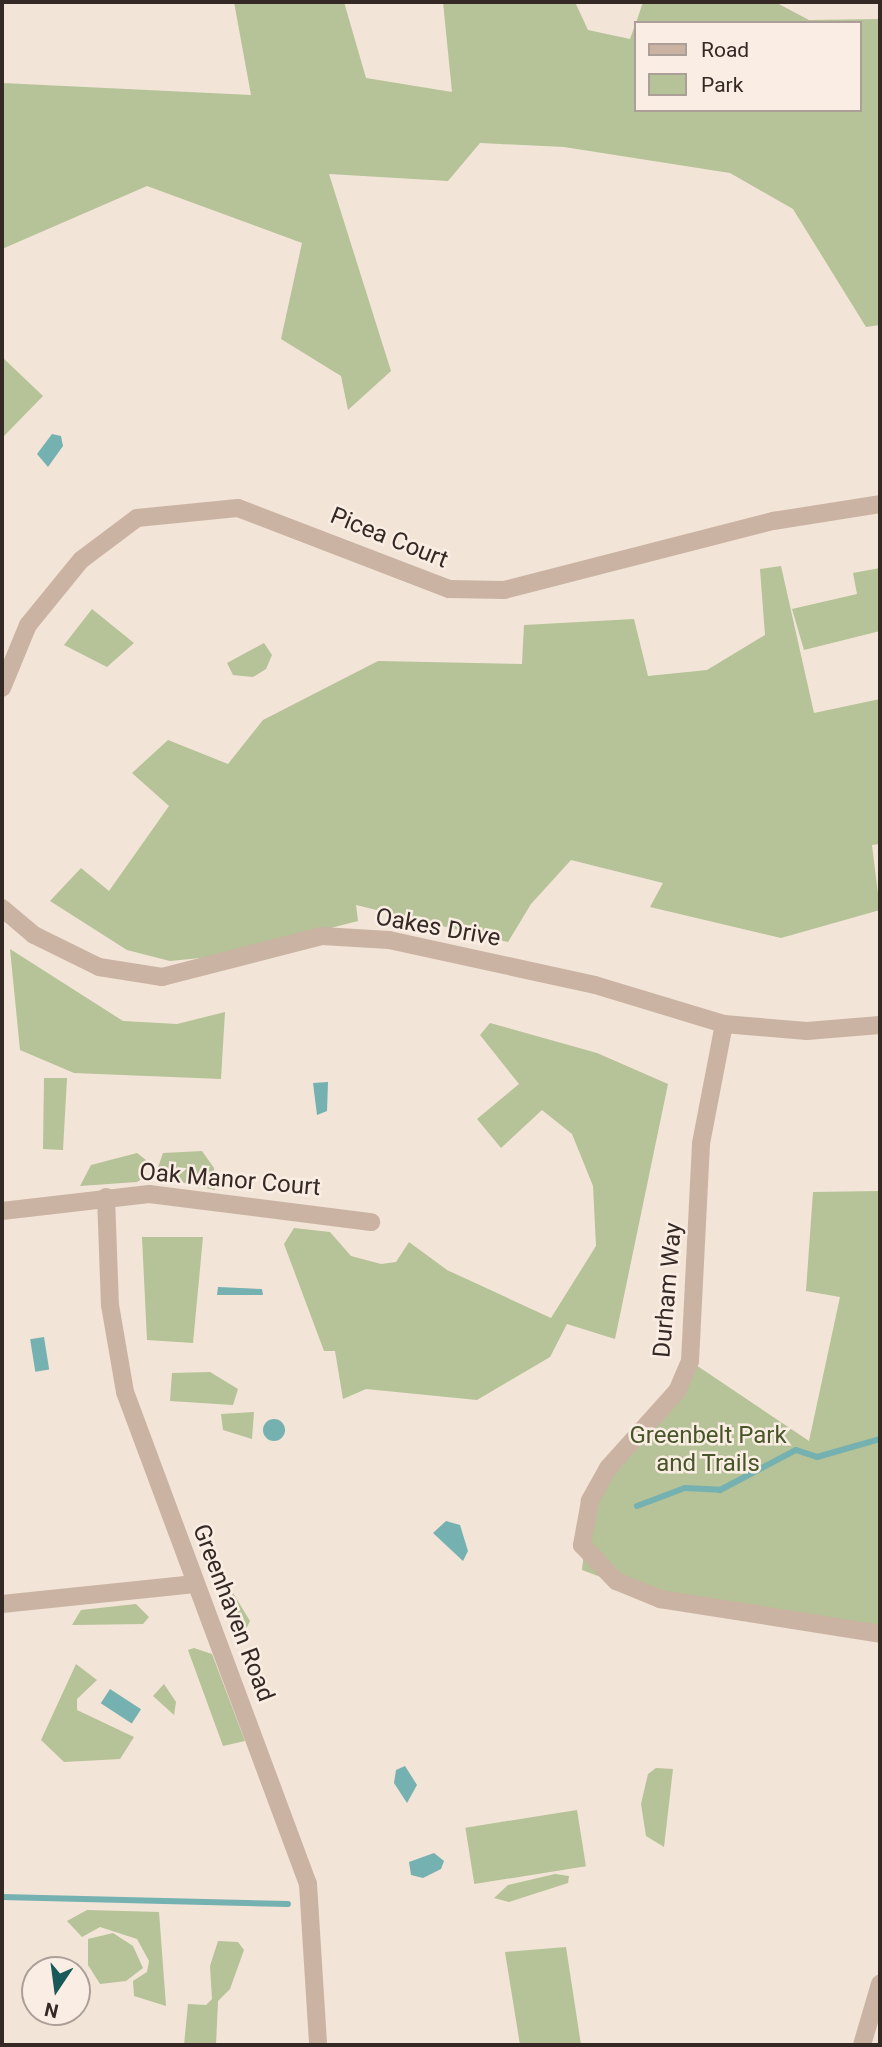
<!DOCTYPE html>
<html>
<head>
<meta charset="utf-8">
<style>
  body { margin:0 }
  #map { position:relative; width:882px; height:2047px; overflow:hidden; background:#f2e4d7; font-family:Roboto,sans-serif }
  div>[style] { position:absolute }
  .green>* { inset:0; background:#b6c297; transform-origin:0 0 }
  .water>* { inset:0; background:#75b1b0; transform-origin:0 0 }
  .round { border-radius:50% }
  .stream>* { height:6px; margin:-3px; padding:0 3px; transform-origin:3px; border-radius:3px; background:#75b1b0 }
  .minor>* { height:18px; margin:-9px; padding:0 9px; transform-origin:9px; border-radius:9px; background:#cbb3a3 }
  span { translate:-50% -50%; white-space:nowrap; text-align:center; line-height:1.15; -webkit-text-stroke:5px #faeee4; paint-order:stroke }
  .street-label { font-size:24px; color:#352925 }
  .park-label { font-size:24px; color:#475528 }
  .frame { position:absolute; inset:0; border:4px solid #352925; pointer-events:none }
  .legend { position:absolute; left:634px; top:21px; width:228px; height:91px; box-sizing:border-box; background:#faeee4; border:2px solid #ab9f98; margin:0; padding:9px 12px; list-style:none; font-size:21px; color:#352925 }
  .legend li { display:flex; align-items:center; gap:14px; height:35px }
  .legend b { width:35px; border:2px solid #ab9f98 }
  .north { position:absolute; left:21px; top:1956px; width:70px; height:70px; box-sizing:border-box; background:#faeee4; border:2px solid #ab9f98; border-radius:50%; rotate:193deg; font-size:19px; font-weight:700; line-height:28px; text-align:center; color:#352925 }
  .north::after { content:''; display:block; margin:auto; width:24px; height:32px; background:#195959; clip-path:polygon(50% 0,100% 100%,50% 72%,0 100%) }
</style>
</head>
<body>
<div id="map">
  <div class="green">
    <div style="clip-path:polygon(234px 2px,344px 2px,366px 78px,452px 92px,443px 2px,575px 2px,588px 30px,630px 39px,635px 25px,635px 110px,859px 110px,859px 23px,636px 23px,643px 2px,775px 2px,809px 20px,880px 19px,880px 325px,866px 327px,793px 209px,730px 173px,564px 147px,480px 143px,448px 181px,329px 174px,391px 371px,348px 410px,341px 376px,281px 339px,302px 243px,147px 186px,2px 249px,2px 83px,251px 95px)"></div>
    <div style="clip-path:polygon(2px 357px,43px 396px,4px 436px,2px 433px)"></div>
    <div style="clip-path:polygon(781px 566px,814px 713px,880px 699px,880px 844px,872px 845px,880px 910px,781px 938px,650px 907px,663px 883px,571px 860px,531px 904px,508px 942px,356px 905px,358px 921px,220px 956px,170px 961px,127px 950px,50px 901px,81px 868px,109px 891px,169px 806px,132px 773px,168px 740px,228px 764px,263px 720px,378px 661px,522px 664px,524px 625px,634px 619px,648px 676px,707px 670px,765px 635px,760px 569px)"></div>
    <div style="clip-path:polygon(880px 568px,880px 631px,804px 650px,792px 609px,857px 594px,853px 573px)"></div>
    <div style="clip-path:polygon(92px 609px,134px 643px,107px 667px,64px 645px)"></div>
    <div style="clip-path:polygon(264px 643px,272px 655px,266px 669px,253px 677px,233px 675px,227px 663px)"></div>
    <div style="clip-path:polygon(10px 949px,123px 1021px,177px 1024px,225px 1012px,221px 1079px,74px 1073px,20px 1050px)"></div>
    <div style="clip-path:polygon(490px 1023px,597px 1053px,668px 1084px,615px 1339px,567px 1324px,550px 1357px,477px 1400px,366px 1389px,343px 1399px,335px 1351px,324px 1351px,284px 1244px,294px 1228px,330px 1232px,351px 1256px,381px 1264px,396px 1262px,409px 1242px,447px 1270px,551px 1318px,596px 1246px,593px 1186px,572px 1134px,542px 1110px,501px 1148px,477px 1119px,519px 1084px,480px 1035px)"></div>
    <div style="clip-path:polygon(44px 1078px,67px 1078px,63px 1150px,43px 1149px)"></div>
    <div style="clip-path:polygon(202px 1151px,214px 1168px,215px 1190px,155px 1176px,163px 1153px)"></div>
    <div style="clip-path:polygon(137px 1153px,146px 1160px,145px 1177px,137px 1182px,80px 1186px,91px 1165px)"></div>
    <div style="clip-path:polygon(880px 1191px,880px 1628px,660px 1599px,582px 1570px,590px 1501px,690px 1361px,809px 1441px,840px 1297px,806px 1291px,813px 1192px)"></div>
    <div style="clip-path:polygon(142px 1237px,203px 1237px,193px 1343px,147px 1340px)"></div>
    <div style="clip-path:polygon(210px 1372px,238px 1389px,233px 1405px,170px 1401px,172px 1373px)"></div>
    <div style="clip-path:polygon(254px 1412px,252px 1439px,223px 1430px,221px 1414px)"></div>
    <div style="clip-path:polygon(233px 1593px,250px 1621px,242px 1637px,226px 1611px)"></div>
    <div style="clip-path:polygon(136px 1604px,149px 1617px,143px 1624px,72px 1625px,81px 1610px)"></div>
    <div style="clip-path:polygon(194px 1648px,212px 1654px,245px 1741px,223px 1746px,188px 1650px)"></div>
    <div style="clip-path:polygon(76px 1664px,97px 1680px,77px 1699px,77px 1710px,134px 1737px,120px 1759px,64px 1762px,41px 1740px)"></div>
    <div style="clip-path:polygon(164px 1684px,176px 1702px,174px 1715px,153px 1696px)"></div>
    <div style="clip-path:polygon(656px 1768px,673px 1769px,664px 1847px,646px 1836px,641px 1804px,648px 1774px)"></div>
    <div style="left:577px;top:1810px;width:57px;height:113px;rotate:81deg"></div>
    <div style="clip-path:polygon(555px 1874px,569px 1876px,568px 1883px,509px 1902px,494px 1898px,508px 1885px)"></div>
    <div style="clip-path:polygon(87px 1910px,159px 1912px,166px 2006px,134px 1996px,133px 1981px,147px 1972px,149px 1961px,137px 1939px,100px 1927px,82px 1937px,67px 1921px)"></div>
    <div style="clip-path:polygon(113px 1933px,133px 1946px,143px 1968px,126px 1981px,100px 1984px,88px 1965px,88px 1939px)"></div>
    <div style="clip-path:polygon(218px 1941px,238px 1942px,244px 1950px,230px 1989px,218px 2001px,216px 2045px,184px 2045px,188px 2004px,206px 2005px,212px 1999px,210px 1966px)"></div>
    <div style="clip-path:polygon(566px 1947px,581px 2045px,520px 2045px,505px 1952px)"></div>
  </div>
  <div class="water">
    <div style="clip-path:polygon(52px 434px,61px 436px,63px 446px,48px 467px,37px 454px)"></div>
    <div style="clip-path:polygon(328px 1082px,327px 1111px,317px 1115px,313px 1083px)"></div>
    <div style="clip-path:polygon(218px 1287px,262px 1289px,263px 1295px,217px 1295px)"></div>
    <div style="left:44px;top:1337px;width:33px;height:14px;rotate:81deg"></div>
    <div class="round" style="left:263px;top:1419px;width:22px;height:22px"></div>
    <div style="clip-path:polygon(446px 1521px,460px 1525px,468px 1551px,463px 1561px,433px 1533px)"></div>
    <div style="left:110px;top:1689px;width:37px;height:17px;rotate:33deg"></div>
    <div style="clip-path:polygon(405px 1766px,417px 1785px,407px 1803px,394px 1783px,396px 1770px)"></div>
    <div style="clip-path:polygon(434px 1853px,444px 1861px,441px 1869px,423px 1878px,411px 1875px,409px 1862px)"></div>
  </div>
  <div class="stream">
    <div style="left:637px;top:1506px;width:51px;rotate:-20.6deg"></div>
    <div style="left:685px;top:1488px;width:35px;rotate:3deg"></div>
    <div style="left:720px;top:1490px;width:86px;rotate:-27.8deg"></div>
    <div style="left:796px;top:1450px;width:22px;rotate:18deg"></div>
    <div style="left:817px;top:1457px;width:66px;rotate:-15.9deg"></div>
    <div style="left:2px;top:1897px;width:286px;rotate:1.4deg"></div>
  </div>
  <div class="minor">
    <div style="left:2px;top:688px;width:68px;rotate:-67.6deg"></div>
    <div style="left:28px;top:625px;width:84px;rotate:-50.8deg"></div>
    <div style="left:81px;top:560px;width:70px;rotate:-36.9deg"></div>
    <div style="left:137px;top:518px;width:101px;rotate:-5.7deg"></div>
    <div style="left:238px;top:508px;width:226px;rotate:21deg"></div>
    <div style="left:449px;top:589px;width:55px;rotate:1deg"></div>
    <div style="left:504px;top:590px;width:278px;rotate:-14.4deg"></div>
    <div style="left:773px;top:521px;width:108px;rotate:-9deg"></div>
    <div style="left:2px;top:908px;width:42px;rotate:40.2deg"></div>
    <div style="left:34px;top:935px;width:72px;rotate:26.2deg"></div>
    <div style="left:99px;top:967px;width:64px;rotate:9deg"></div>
    <div style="left:162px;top:977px;width:165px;rotate:-14.4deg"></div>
    <div style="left:322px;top:936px;width:67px;rotate:3.4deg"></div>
    <div style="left:389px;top:940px;width:211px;rotate:12.3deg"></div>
    <div style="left:595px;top:985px;width:135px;rotate:16.8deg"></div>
    <div style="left:724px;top:1024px;width:83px;rotate:4.8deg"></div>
    <div style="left:807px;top:1031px;width:73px;rotate:-4.7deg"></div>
    <div style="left:724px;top:1024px;width:122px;rotate:100.9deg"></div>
    <div style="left:701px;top:1144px;width:217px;rotate:92.9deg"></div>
    <div style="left:690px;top:1361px;width:33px;rotate:113deg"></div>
    <div style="left:677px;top:1391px;width:103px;rotate:131.9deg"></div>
    <div style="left:608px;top:1468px;width:38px;rotate:119deg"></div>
    <div style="left:590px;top:1501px;width:45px;rotate:100.3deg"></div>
    <div style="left:582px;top:1545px;width:50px;rotate:46.6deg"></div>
    <div style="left:616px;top:1581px;width:48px;rotate:22.2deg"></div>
    <div style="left:660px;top:1599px;width:223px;rotate:9deg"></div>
    <div style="left:106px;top:1197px;width:108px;rotate:87.9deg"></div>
    <div style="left:110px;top:1305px;width:88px;rotate:80.2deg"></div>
    <div style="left:125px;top:1392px;width:525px;rotate:69.6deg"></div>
    <div style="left:308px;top:1884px;width:161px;rotate:86.4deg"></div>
    <div style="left:2px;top:1211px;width:148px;rotate:-6.6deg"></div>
    <div style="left:149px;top:1194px;width:224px;rotate:7.2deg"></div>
    <div style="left:2px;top:1604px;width:194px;rotate:-5.9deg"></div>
    <div style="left:862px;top:2045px;width:64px;rotate:-73.6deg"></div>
  </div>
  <div class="street-label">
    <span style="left:389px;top:538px;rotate:22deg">Picea Court</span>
    <span style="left:438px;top:928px;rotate:10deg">Oakes Drive</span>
    <span style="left:230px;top:1180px;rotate:5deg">Oak Manor Court</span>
    <span style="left:668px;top:1290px;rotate:-85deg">Durham Way</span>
    <span style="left:233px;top:1613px;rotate:69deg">Greenhaven Road</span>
  </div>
  <div class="park-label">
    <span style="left:708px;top:1450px">Greenbelt Park<br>and Trails</span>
  </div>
  <div class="frame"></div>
  <ul class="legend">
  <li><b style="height:9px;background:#cbb3a3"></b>Road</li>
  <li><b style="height:19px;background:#b6c297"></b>Park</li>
  </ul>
  <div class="north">N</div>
</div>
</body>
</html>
